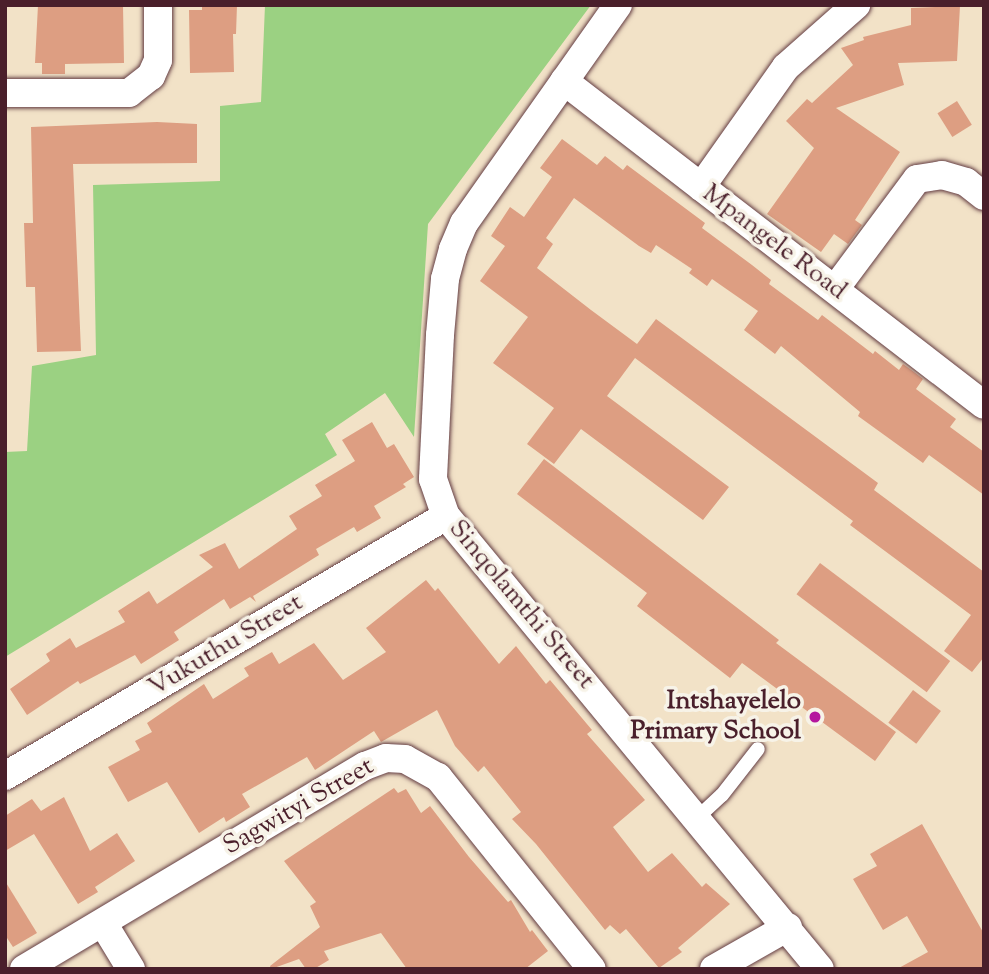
<!DOCTYPE html>
<html>
<head>
<meta charset="utf-8">
<style>
  body { margin:0 }
  #map { position:relative; width:989px; height:974px; overflow:hidden; background:#f2e2c7; font-family:"Sorts Mill Goudy",serif }
  div>[style] { position:absolute }
  .green>* { inset:0; background:#9bd182 }
  .building>* { inset:0; background:#dd9e82; transform-origin:0 0 }
  .roads { filter:drop-shadow(0 0 2px #633c42) drop-shadow(0 0 2px #633c42) }
  .lane>* { height:14px; margin:-7px; padding:0 7px; transform-origin:7px; border-radius:7px; background:#fff }
  .street>* { height:28px; margin:-14px; padding:0 14px; transform-origin:14px; border-radius:14px; background:#fff }
  .dots>* { width:19px; height:19px; translate:-50% -50%; box-sizing:border-box; border:4px solid #f7f3e8; border-radius:50% }
  span { translate:-50% -50%; white-space:nowrap; text-align:center; line-height:1.15; -webkit-text-stroke:7px #f7f3e8; paint-order:stroke }
  .street-label { font-size:26px; color:#4a1f2b }
  .poi-label { font-size:26px; color:#4a1f2b; font-weight:700 }
  .right { translate:-100% -50%; text-align:right }
  .frame { position:absolute; inset:0; border:7px solid #4a1f2b; pointer-events:none }
</style>
</head>
<body>
<div id="map">
  <div class="green">
    <div style="clip-path:polygon(265px 5px,591px 5px,428px 224px,414px 437px,385px 393px,325px 434px,337px 455px,5px 657px,5px 452px,27px 451px,32px 366px,96px 355px,93px 185px,220px 181px,220px 106px,261px 102px)"></div>
  </div>
  <div class="building">
    <div style="clip-path:polygon(38px 5px,123px 5px,124px 63px,65px 64px,65px 74px,42px 74px,42px 63px,35px 63px)"></div>
    <div style="clip-path:polygon(202px 5px,237px 5px,236px 34px,233px 34px,234px 72px,190px 73px,189px 10px,202px 10px)"></div>
    <div style="clip-path:polygon(960px 6px,957px 61px,898px 63px,904px 85px,836px 108px,900px 152px,855px 220px,862px 225px,848px 244px,834px 234px,821px 252px,767px 214px,814px 148px,786px 121px,807px 99px,812px 103px,853px 65px,841px 48px,864px 40px,863px 37px,911px 25px,911px 8px)"></div>
    <div style="left:957px;top:101px;width:28px;height:23px;rotate:58deg"></div>
    <div style="clip-path:polygon(157px 122px,197px 124px,197px 163px,73px 164px,81px 351px,37px 352px,35px 287px,26px 287px,24px 223px,33px 223px,31px 127px)"></div>
    <div style="clip-path:polygon(562px 139px,597px 165px,605px 156px,623px 170px,627px 165px,705px 223px,702px 228px,752px 265px,771px 280px,769px 284px,818px 320px,822px 315px,873px 354px,875px 351px,899px 370px,903px 364px,914px 372px,923px 379px,916px 389px,956px 419px,950px 427px,984px 452px,984px 495px,929px 455px,923px 463px,858px 416px,860px 412px,781px 346px,775px 354px,744px 330px,758px 311px,712px 279px,707px 286px,689px 273px,692px 269px,656px 245px,651px 253px,639px 246px,574px 198px,546px 238px,553px 244px,537px 268px,591px 310px,637px 344px,656px 319px,878px 483px,874px 490px,984px 572px,984px 657px,972px 672px,944px 651px,971px 615px,850px 525px,853px 521px,635px 358px,607px 396px,729px 487px,703px 520px,581px 429px,554px 464px,527px 444px,554px 408px,493px 363px,528px 317px,480px 281px,505px 246px,491px 236px,510px 207px,524px 217px,552px 177px,540px 168px)"></div>
    <div style="clip-path:polygon(372px 422px,387px 448px,394px 444px,414px 477px,403px 484px,406px 487px,374px 506px,381px 518px,357px 532px,354px 527px,316px 549px,319px 555px,253px 596px,256px 602px,250px 597px,230px 609px,224px 599px,174px 632px,179px 640px,141px 664px,135px 655px,80px 684px,78px 681px,27px 715px,10px 689px,50px 661px,46px 654px,70px 638px,76px 648px,125px 622px,118px 611px,149px 591px,157px 604px,213px 567px,199px 555px,225px 543px,239px 569px,297px 529px,289px 516px,322px 496px,315px 485px,355px 461px,342px 440px)"></div>
    <div style="clip-path:polygon(544px 459px,779px 640px,776px 643px,896px 732px,875px 761px,742px 663px,730px 678px,637px 606px,647px 593px,517px 494px)"></div>
    <div style="left:820px;top:563px;width:163px;height:39px;rotate:37deg"></div>
    <div style="clip-path:polygon(426px 580px,435px 591px,438px 588px,499px 664px,516px 646px,546px 684px,550px 680px,592px 730px,587px 734px,645px 800px,613px 827px,648px 872px,672px 853px,702px 887px,706px 883px,730px 904px,678px 948px,682px 952px,659px 968px,626px 929px,620px 934px,610px 925px,605px 930px,536px 844px,512px 819px,521px 812px,484px 766px,478px 772px,455px 746px,437px 710px,381px 742px,374px 731px,315px 770px,307px 757px,242px 794px,250px 807px,226px 822px,224px 817px,199px 833px,167px 782px,128px 802px,108px 767px,140px 750px,135px 741px,152px 732px,147px 723px,204px 684px,213px 699px,249px 676px,244px 668px,272px 652px,279px 664px,314px 643px,343px 680px,386px 652px,366px 628px)"></div>
    <div style="left:913px;top:690px;width:35px;height:41px;rotate:37deg"></div>
    <div style="clip-path:polygon(394px 788px,398px 793px,406px 789px,421px 813px,430px 806px,469px 857px,508px 902px,511px 900px,530px 932px,532px 930px,548px 951px,525px 969px,407px 969px,381px 933px,324px 951px,329px 960px,314px 969px,306px 969px,299px 959px,271px 969px,270px 966px,320px 927px,310px 906px,316px 902px,284px 861px)"></div>
    <div style="clip-path:polygon(64px 797px,90px 851px,117px 833px,135px 861px,95px 887px,98px 892px,78px 904px,34px 834px,5px 851px,5px 816px,32px 799px,41px 811px)"></div>
    <div style="clip-path:polygon(922px 824px,984px 934px,984px 969px,897px 969px,928px 952px,907px 916px,883px 930px,853px 879px,877px 866px,870px 854px)"></div>
    <div style="clip-path:polygon(5px 881px,37px 933px,13px 947px,5px 935px)"></div>
  </div>
  <div class="roads">
    <div class="lane">
      <div style="left:696px;top:819px;width:35px;rotate:-43deg"></div>
      <div style="left:722px;top:795px;width:58px;rotate:-52deg"></div>
    </div>
    <div class="street">
      <div style="left:618px;top:5px;width:267px;rotate:125.2deg"></div>
      <div style="left:464px;top:223px;width:28px;rotate:113deg"></div>
      <div style="left:453px;top:249px;width:31px;rotate:105deg"></div>
      <div style="left:445px;top:279px;width:56px;rotate:95.1deg"></div>
      <div style="left:440px;top:335px;width:144px;rotate:92.8deg"></div>
      <div style="left:433px;top:479px;width:39px;rotate:71deg"></div>
      <div style="left:446px;top:516px;width:587px;rotate:50.46deg"></div>
      <div style="left:564px;top:81px;width:530px;rotate:37.65deg"></div>
      <div style="left:5px;top:93px;width:124px"></div>
      <div style="left:129px;top:93px;width:28px;rotate:-38deg"></div>
      <div style="left:151px;top:76px;width:17px;rotate:-66deg"></div>
      <div style="left:158px;top:60px;width:55px;rotate:-90deg"></div>
      <div style="left:701px;top:187px;width:147px;rotate:-54.7deg"></div>
      <div style="left:786px;top:67px;width:94px;rotate:-41.5deg"></div>
      <div style="left:835px;top:289px;width:137px;rotate:-53.3deg"></div>
      <div style="left:917px;top:179px;width:25px;rotate:-9deg"></div>
      <div style="left:942px;top:175px;width:25px;rotate:16deg"></div>
      <div style="left:966px;top:182px;width:23px;rotate:38deg"></div>
      <div style="left:5px;top:776px;width:512px;rotate:-30.52deg"></div>
      <div style="left:103px;top:923px;width:54px;rotate:58.7deg"></div>
      <div style="left:24px;top:969px;width:397px;rotate:-30.8deg"></div>
      <div style="left:365px;top:766px;width:22px;rotate:-21deg"></div>
      <div style="left:386px;top:758px;width:19px;rotate:3deg"></div>
      <div style="left:405px;top:759px;width:38px;rotate:29deg"></div>
      <div style="left:438px;top:777px;width:246px;rotate:51.3deg"></div>
      <div style="left:714px;top:969px;width:85px;rotate:-29.6deg"></div>
    </div>
  </div>
  <div class="dots">
    <div style="left:815px;top:717px;background:#b5179e"></div>
  </div>
  <div class="street-label">
    <span style="left:774px;top:243px;rotate:37deg">Mpangele Road</span>
    <span style="left:521px;top:605px;rotate:50deg">Sinqolamthi Street</span>
    <span style="left:226px;top:646px;rotate:-31deg">Vukuthu Street</span>
    <span style="left:299px;top:807px;rotate:-30deg">Sagwityi Street</span>
  </div>
  <div class="poi-label">
    <span class="right" style="left:801px;top:717px">Intshayelelo<br>Primary School</span>
  </div>
  <div class="frame"></div>
</div>
</body>
</html>
